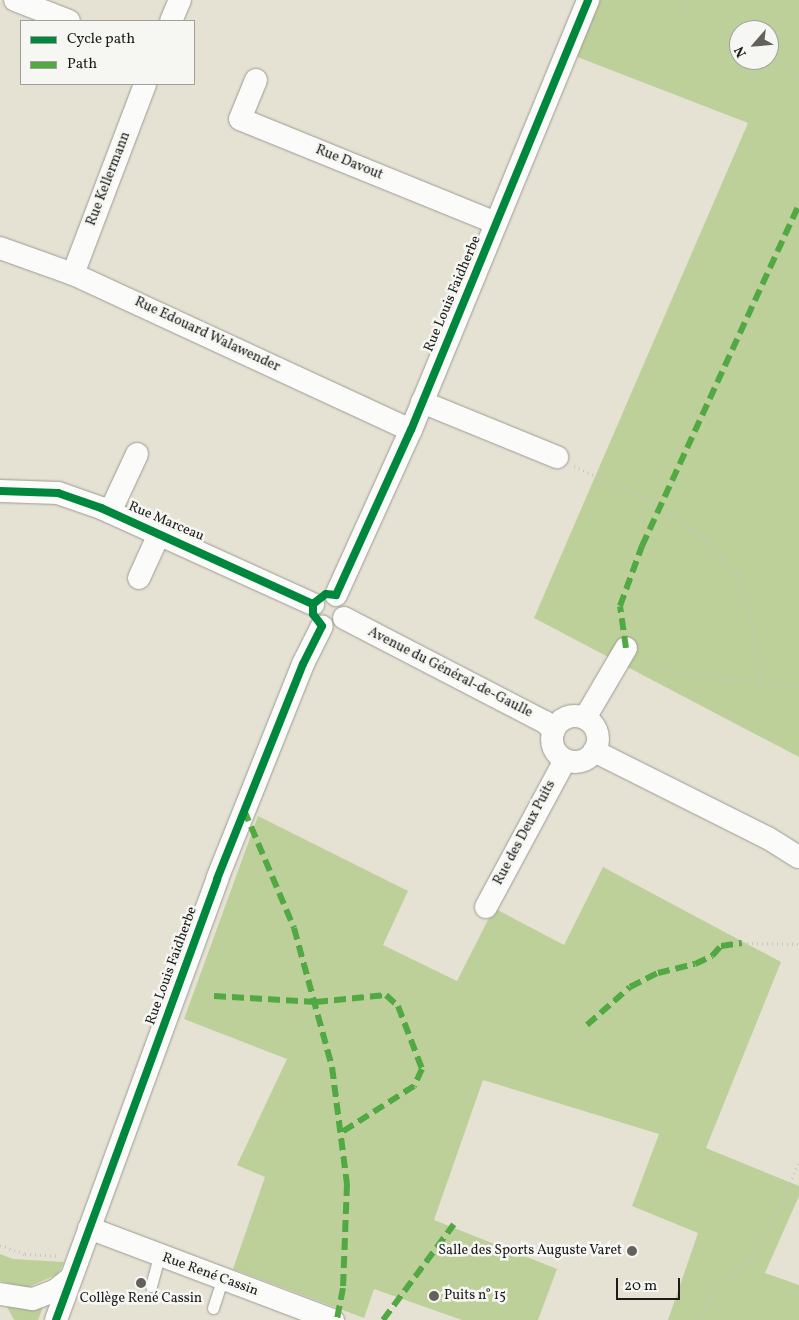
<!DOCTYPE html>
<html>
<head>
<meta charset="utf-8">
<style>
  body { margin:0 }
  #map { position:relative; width:799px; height:1320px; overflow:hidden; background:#e5e2d4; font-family:Vollkorn,serif }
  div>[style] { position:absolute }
  .green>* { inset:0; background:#bdd09a }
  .path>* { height:3px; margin-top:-1.5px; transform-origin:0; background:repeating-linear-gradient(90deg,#c6c5c1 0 1px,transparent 0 5px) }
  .roads { filter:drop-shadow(0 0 1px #9c9b93) drop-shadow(0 0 1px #9c9b93) }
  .service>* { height:11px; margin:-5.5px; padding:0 5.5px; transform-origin:5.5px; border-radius:5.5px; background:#fbfbf9 }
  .minor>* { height:22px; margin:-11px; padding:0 11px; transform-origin:11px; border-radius:11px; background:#fbfbf9 }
  .minor>.ring { margin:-11px; padding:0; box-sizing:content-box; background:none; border:22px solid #fbfbf9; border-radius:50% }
  .quiet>* { height:6px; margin-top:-3px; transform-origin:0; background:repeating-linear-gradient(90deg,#52a943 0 12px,transparent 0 18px) }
  .cycleway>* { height:8px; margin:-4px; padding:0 4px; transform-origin:4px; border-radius:4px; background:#00873e }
  .dots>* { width:14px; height:14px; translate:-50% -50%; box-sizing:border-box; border:2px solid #f6f6f2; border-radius:50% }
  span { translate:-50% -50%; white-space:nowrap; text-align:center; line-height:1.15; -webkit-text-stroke:5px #f6f6f2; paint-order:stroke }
  .street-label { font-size:14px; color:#1c1c1c }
  .poi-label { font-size:14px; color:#1c1c1c }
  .right { translate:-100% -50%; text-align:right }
  .left { translate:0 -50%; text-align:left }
  .legend { position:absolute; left:20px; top:20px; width:175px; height:65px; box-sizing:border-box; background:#f6f6f2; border:1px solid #9f9f9c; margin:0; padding:6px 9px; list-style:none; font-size:15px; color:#1c1c1c }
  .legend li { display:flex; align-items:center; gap:10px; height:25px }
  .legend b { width:25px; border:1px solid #9f9f9c }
  .north { position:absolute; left:729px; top:20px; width:50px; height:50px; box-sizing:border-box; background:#f6f6f2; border:1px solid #9f9f9c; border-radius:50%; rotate:243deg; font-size:14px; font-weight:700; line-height:20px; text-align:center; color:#1c1c1c }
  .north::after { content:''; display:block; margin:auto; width:18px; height:22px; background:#62615c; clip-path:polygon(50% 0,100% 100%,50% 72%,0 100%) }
  .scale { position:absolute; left:616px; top:1278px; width:64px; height:22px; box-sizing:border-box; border:2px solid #1c1c1c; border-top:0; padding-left:6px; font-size:15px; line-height:18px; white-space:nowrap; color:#1c1c1c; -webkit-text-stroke:4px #f6f6f2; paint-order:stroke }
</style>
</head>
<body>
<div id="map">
  <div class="green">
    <div style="clip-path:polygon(evenodd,588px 0,799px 0,799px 757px,534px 618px,748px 123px,567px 53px,588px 0,739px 30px,769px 30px,769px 60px,739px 60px,739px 30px)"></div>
    <div style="clip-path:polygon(258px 816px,408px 891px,383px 945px,457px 981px,494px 908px,564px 945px,603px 867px,781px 962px,706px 1148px,799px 1186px,799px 1196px,765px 1273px,799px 1285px,799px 1320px,668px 1320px,698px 1233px,632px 1206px,659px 1134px,483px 1080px,434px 1220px,557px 1269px,538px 1320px,462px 1320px,374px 1289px,364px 1318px,233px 1269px,265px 1177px,237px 1165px,287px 1059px,184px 1019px)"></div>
    <div style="clip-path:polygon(0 1254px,13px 1259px,64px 1262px,58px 1274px,26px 1288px,0 1281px)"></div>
    <div style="clip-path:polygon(5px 1303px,44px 1304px,38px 1320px,14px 1320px)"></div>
  </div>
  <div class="path">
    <div style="left:682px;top:14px;width:15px;rotate:-67deg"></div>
    <div style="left:723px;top:31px;width:18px;rotate:27deg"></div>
    <div style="left:769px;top:54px;width:37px;rotate:36deg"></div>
    <div style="left:574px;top:466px;width:95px;rotate:24.1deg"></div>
    <div style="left:661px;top:505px;width:63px;rotate:38.5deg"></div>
    <div style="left:710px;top:544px;width:42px;rotate:47.9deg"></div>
    <div style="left:738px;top:575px;width:46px;rotate:72.3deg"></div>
    <div style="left:752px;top:619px;width:64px;rotate:82.8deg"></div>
    <div style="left:644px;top:658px;width:26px;rotate:29deg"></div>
    <div style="left:667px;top:671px;width:133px;rotate:6.9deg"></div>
    <div style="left:742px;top:943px;width:57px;rotate:1deg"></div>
    <div style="left:0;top:1245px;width:27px;rotate:20deg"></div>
    <div style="left:25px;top:1254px;width:33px;rotate:3deg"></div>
    <div style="left:701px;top:1320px;width:30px;rotate:-69deg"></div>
    <div style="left:712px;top:1292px;width:52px;rotate:-40.4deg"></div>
    <div style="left:752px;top:1258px;width:60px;rotate:-60.9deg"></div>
    <div style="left:781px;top:1206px;width:48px;rotate:-68.2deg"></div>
  </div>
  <div class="roads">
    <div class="service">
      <div style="left:151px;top:1286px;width:31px;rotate:-75deg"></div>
      <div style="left:213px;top:1308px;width:29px;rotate:-72deg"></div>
    </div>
    <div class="minor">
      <div style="left:15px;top:0;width:58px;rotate:21.3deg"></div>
      <div style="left:171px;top:21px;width:23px;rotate:-67deg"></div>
      <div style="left:256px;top:80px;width:42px;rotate:112.3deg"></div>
      <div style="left:240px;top:119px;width:276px;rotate:22.1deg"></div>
      <div style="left:0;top:248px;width:77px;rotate:19.6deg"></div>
      <div style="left:73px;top:274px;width:372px;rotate:24.8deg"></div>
      <div style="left:73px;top:274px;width:203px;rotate:-69.2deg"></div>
      <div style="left:422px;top:402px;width:146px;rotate:22.2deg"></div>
      <div style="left:0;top:491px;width:58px;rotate:2deg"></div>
      <div style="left:58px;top:493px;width:46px;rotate:19.2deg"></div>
      <div style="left:101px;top:508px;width:233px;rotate:24.4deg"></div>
      <div style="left:110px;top:512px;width:64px;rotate:-65deg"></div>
      <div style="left:139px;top:578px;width:51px;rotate:-65.5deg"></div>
      <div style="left:336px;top:595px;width:181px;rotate:-65.6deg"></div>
      <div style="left:411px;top:430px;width:465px;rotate:-67.6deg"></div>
      <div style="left:344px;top:618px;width:226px;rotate:27.4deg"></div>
      <div style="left:545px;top:722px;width:12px;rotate:42deg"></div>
      <div class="ring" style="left:552px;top:716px;width:24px;height:24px"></div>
      <div style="left:585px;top:718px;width:81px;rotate:-59.6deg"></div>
      <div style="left:594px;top:751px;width:195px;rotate:26.6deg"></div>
      <div style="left:768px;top:838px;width:36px;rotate:32deg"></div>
      <div style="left:486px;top:907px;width:167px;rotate:-61.7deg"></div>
      <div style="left:89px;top:1228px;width:261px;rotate:20.7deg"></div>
      <div style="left:0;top:1294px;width:33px;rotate:9deg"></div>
      <div style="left:33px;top:1299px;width:25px;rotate:-21deg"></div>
      <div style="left:56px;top:1290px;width:19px;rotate:-39deg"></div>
      <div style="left:56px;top:1320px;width:469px;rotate:-69.9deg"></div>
      <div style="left:217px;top:879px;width:232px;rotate:-68.2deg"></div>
      <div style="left:303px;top:664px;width:42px;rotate:-63.4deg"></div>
    </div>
  </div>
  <div class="quiet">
    <div style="left:626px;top:648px;width:42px;rotate:-98.1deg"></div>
    <div style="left:620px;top:606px;width:64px;rotate:-69.9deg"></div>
    <div style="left:642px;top:546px;width:375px;rotate:-65.3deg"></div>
    <div style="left:244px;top:810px;width:128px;rotate:67deg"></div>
    <div style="left:294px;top:928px;width:144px;rotate:74.7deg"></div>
    <div style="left:332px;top:1067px;width:118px;rotate:82.7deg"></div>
    <div style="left:347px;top:1184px;width:104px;rotate:92.2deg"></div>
    <div style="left:343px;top:1288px;width:33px;rotate:101deg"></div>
    <div style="left:214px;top:996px;width:102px;rotate:3.4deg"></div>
    <div style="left:316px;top:1002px;width:70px;rotate:-5.7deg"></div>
    <div style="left:386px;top:995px;width:16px;rotate:43deg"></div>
    <div style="left:398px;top:1006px;width:67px;rotate:69.1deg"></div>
    <div style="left:422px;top:1069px;width:19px;rotate:115deg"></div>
    <div style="left:414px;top:1086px;width:85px;rotate:147.4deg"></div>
    <div style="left:587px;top:1025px;width:57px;rotate:-41.5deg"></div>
    <div style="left:630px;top:987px;width:31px;rotate:-27deg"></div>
    <div style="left:658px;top:973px;width:38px;rotate:-14deg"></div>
    <div style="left:695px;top:964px;width:19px;rotate:-25deg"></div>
    <div style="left:712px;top:956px;width:13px;rotate:-48deg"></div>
    <div style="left:721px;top:946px;width:21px;rotate:-8deg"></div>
    <div style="left:383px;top:1320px;width:119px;rotate:-53.5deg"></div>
  </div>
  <div class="cycleway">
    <div style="left:0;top:491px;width:58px;rotate:2deg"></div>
    <div style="left:58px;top:493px;width:46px;rotate:19.2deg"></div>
    <div style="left:101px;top:508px;width:233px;rotate:24.4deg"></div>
    <div style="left:56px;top:1320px;width:469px;rotate:-69.9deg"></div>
    <div style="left:217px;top:879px;width:232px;rotate:-68.2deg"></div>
    <div style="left:303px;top:664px;width:42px;rotate:-63.4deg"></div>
    <div style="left:322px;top:626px;width:15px;rotate:-127deg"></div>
    <div style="left:313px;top:614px;width:10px;rotate:-90deg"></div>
    <div style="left:313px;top:604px;width:16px;rotate:-38deg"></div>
    <div style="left:326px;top:594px;width:10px;rotate:6deg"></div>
    <div style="left:336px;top:595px;width:181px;rotate:-65.6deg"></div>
    <div style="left:411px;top:430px;width:465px;rotate:-67.6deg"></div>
  </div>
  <div class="dots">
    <div style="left:632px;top:1251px;background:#62615c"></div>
    <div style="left:141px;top:1283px;background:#62615c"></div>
    <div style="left:434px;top:1296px;background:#62615c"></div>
  </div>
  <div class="street-label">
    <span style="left:349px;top:163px;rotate:22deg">Rue Davout</span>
    <span style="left:109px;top:179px;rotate:-69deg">Rue Kellermann</span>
    <span style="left:453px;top:294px;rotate:-67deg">Rue Louis Faidherbe</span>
    <span style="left:207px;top:335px;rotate:25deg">Rue Edouard Walawender</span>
    <span style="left:166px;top:522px;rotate:23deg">Rue Marceau</span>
    <span style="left:450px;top:673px;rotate:27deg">Avenue du Général-de-Gaulle</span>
    <span style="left:525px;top:833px;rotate:-62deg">Rue des Deux Puits</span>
    <span style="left:172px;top:966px;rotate:-70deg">Rue Louis Faidherbe</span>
    <span style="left:210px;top:1275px;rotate:20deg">Rue René Cassin</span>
  </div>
  <div class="poi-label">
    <span class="right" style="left:622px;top:1251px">Salle des Sports Auguste Varet</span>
    <span class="left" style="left:444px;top:1296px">Puits n° 15</span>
    <span style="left:141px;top:1299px">Collège René Cassin</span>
  </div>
  <ul class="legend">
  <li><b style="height:6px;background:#00873e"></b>Cycle path</li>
  <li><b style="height:6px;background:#52a943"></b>Path</li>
  </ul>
  <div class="north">N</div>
  <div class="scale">20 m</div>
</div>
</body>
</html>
